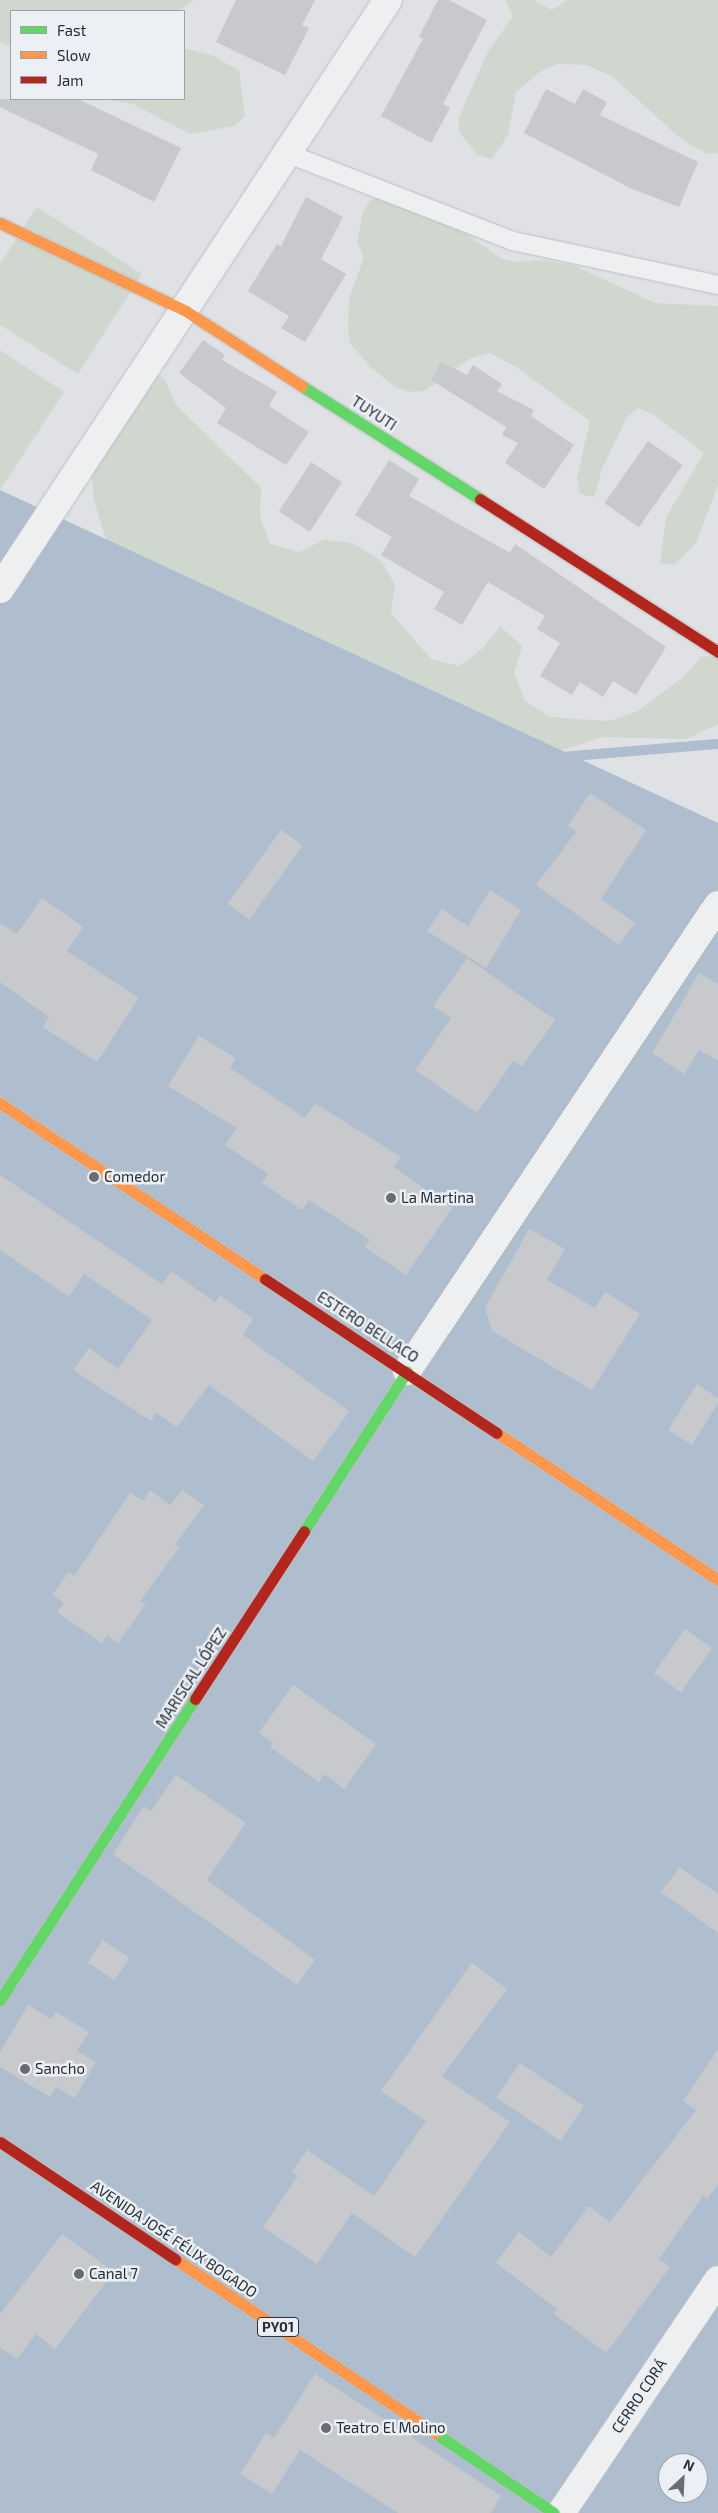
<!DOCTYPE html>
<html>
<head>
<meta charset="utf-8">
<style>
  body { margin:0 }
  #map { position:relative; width:718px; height:2513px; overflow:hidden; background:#dfe1e4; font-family:"Exo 2",sans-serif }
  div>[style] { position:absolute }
  .green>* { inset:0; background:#d0d7cf }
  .water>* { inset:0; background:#aebece }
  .stream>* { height:10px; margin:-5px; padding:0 5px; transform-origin:5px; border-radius:5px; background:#aebece }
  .building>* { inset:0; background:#c7c9cc; transform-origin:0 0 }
  .roads { filter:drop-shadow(0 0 1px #bdbfc2) drop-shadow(0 0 1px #bdbfc2) }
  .lane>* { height:18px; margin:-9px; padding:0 9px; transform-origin:9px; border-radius:9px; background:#eeeff0 }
  .street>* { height:28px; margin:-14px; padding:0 14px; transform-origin:14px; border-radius:14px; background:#eeeff0 }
  .fast>* { height:11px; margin:-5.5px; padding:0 5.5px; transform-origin:5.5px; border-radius:5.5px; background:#63d668 }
  .slow>* { height:11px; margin:-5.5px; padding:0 5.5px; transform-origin:5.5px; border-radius:5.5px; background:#ff974d }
  .jam>* { height:11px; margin:-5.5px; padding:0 5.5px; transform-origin:5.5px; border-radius:5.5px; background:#b3261e }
  .dots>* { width:14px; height:14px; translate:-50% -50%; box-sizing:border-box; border:2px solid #eceff4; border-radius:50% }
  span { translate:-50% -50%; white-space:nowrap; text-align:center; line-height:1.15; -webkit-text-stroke:5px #eceff4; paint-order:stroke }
  .shield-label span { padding:1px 4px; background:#eceff4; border:1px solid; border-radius:4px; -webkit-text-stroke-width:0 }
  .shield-label { font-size:14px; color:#272f3b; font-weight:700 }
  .street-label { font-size:15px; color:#272f3b }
  .poi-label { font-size:15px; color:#272f3b }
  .left { translate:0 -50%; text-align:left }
  .legend { position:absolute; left:10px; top:10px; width:175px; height:90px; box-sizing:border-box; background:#eceff4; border:1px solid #9da2aa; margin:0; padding:6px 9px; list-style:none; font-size:15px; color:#272f3b }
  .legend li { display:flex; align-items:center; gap:10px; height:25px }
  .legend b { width:25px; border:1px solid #9da2aa }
  .north { position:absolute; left:658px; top:2453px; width:50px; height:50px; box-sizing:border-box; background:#eceff4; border:1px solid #9da2aa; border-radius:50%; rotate:25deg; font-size:14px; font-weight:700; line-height:20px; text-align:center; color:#272f3b }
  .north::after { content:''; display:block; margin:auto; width:18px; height:22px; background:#676d76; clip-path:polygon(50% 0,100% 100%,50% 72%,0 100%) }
</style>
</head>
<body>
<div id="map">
  <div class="green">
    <div style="clip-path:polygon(0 0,194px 0,179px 11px,11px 11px,11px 47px,0 41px)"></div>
    <div style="clip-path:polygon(505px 0,533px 0,552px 10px,567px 0,718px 0,718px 153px,707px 154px,681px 139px,613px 77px,587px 65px,558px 64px,544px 69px,516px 92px,508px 135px,492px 159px,478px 155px,459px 132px,459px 117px,488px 52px,513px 16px)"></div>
    <div style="clip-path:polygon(184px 48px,214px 56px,239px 71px,245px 116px,234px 126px,190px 134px,133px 104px,103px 99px,184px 99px)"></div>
    <div style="clip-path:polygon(371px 199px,385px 199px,440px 216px,502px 259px,514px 262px,543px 260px,575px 266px,655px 303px,718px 306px,718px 485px,696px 543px,675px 564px,660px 563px,666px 517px,704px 453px,653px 414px,638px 408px,627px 417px,602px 469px,594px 497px,580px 494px,577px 478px,590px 421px,516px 367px,490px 353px,471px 358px,424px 391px,409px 392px,395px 387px,370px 367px,350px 343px,348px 328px,349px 299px,364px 257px,357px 242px,363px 212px)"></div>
    <div style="clip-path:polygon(37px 207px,142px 274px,78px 374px,0 325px,0 264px)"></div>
    <div style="clip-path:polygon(0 350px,64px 392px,0 490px)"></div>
    <div style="clip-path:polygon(136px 373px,164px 377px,176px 405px,261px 488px,260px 516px,270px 544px,299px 552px,324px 540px,353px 543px,379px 559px,395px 584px,391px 613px,431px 659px,459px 666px,482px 649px,500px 626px,522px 646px,514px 673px,525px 701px,550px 717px,609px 721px,636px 712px,682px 678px,701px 657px,718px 656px,718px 724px,687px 739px,602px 737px,546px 756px,0 610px,111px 554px,94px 501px,89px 443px)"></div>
  </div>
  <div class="water">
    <div style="clip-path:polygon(evenodd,0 490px,718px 823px,718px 2513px,0 2513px,0 490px,668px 2463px,698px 2463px,698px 2493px,668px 2493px,668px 2463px)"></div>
  </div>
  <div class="stream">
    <div style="left:561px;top:757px;width:156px;rotate:-4.8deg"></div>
  </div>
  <div class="building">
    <div style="clip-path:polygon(236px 0,315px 0,302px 25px,309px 28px,285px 75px,216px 42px)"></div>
    <div style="clip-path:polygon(438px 0,449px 0,487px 20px,443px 104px,450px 108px,431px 143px,381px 116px,423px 39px,419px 37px)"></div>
    <div style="clip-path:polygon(546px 89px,575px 104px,583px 89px,607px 102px,600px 115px,698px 162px,679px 207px,630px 188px,524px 133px)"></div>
    <div style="clip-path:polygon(0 99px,78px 99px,181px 148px,154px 202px,91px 170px,98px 154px,0 107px)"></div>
    <div style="clip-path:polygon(306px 197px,343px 217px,321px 259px,346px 274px,305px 342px,281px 328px,289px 316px,248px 291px,277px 244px,281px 246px)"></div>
    <div style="clip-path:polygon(203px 340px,225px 355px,222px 360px,277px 392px,269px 406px,309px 432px,286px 465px,217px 423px,226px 408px,179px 373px)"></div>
    <div style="clip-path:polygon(441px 362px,467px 375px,473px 365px,502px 384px,497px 391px,534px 410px,531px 416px,574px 445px,544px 489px,505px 463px,518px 443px,502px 435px,506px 427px,431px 380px)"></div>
    <div style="left:648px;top:441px;width:42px;height:76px;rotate:35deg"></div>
    <div style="clip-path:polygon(389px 460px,419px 479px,409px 496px,510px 553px,515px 544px,666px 647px,636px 695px,613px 681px,603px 697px,580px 682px,572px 695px,540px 676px,560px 643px,537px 629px,545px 616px,488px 582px,462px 625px,434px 609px,444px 592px,381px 555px,392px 537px,355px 515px)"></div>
    <div style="left:311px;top:462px;width:37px;height:59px;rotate:33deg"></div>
    <div style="clip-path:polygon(590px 793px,646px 830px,601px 899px,635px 923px,619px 945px,536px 885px,576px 832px,568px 826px)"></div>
    <div style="left:281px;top:830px;width:27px;height:91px;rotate:36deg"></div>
    <div style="clip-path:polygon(490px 890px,521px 910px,486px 968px,427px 931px,442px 909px,468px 926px)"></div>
    <div style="clip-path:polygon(42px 898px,83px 927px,67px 951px,139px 998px,97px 1062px,43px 1027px,49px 1017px,0 982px,0 923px,17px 934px)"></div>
    <div style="clip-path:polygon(467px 958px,555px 1020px,522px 1067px,513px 1061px,477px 1113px,415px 1070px,451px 1018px,433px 1006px)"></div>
    <div style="clip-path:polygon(699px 973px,718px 984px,718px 1061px,699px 1050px,684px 1074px,652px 1053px)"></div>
    <div style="clip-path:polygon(199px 1036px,236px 1058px,230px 1068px,305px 1118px,315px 1103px,401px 1157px,394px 1167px,452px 1208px,406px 1275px,365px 1247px,370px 1240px,309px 1200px,302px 1210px,262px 1183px,268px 1174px,225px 1145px,237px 1128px,168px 1086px)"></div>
    <div style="clip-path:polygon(0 1175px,162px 1284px,171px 1271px,215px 1302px,220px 1295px,253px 1319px,243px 1335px,349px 1411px,313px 1461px,209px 1385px,177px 1427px,156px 1413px,151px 1421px,73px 1370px,89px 1348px,118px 1369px,152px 1320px,84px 1274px,69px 1297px,0 1250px)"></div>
    <div style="clip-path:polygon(529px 1229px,565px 1249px,547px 1280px,595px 1308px,605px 1292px,640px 1314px,592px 1390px,492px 1331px,485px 1308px)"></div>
    <div style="clip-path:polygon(697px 1384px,718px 1398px,718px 1403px,692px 1445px,668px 1430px)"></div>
    <div style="clip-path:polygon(150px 1490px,170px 1505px,182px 1490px,204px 1505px,175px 1545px,179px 1548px,140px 1601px,145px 1605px,118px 1643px,107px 1635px,102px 1643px,57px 1612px,64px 1603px,52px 1595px,69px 1572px,74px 1576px,130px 1493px,143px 1501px)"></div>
    <div style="left:685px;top:1629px;width:33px;height:54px;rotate:35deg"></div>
    <div style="clip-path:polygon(293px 1685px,376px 1744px,344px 1789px,325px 1774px,319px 1782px,270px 1747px,273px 1743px,259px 1733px)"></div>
    <div style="clip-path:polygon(176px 1775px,246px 1823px,207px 1880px,315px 1960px,297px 1985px,113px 1854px,144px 1806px,151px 1811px)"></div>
    <div style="clip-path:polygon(680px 1867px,718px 1894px,718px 1933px,661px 1892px)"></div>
    <div style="left:103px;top:1940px;width:32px;height:27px;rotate:34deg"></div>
    <div style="clip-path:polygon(472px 1963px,507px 1989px,442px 2076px,510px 2122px,415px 2257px,352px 2213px,317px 2264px,263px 2227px,298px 2176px,292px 2171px,307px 2150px,374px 2196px,426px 2121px,381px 2091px)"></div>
    <div style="clip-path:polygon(28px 2005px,51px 2019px,56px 2012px,89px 2032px,77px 2051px,96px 2062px,75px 2098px,56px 2087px,50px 2097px,0 2067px,0 2052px)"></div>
    <div style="clip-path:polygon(718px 2049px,718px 2184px,707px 2199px,703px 2196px,659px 2259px,670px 2267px,606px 2353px,554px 2314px,557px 2309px,496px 2263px,519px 2232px,551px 2257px,589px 2206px,610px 2222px,696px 2110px,683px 2101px)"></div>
    <div style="left:520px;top:2063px;width:77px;height:42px;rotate:34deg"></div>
    <div style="clip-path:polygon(62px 2234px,114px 2272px,55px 2349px,36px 2334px,17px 2359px,0 2347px,0 2314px)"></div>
    <div style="clip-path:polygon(315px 2374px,501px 2496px,491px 2513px,398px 2513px,300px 2450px,272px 2494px,240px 2474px,266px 2433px,274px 2438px)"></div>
  </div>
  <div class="roads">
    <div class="lane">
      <div style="left:286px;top:153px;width:243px;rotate:21.2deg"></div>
      <div style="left:513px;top:241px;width:210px;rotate:12.1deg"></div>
    </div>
    <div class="street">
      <div style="left:0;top:589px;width:705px;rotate:-56.63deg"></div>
      <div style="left:407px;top:1371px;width:560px;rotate:-56.28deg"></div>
      <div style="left:561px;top:2513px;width:281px;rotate:-56deg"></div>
    </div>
    <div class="fast">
      <div style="left:302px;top:386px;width:211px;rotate:32.4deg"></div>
      <div style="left:304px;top:1531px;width:190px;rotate:-57.2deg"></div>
      <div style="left:0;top:2000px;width:359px;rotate:-57.1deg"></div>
      <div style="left:435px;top:2433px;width:143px;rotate:33.9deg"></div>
    </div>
    <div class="slow">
      <div style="left:0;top:223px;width:206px;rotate:25.3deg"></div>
      <div style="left:186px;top:311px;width:138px;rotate:32.9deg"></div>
      <div style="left:0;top:1103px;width:318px;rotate:33.6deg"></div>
      <div style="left:497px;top:1433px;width:265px;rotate:33.6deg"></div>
      <div style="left:175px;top:2259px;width:313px;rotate:33.8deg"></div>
    </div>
    <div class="jam">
      <div style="left:480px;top:499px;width:283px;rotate:32.7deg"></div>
      <div style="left:265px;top:1279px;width:278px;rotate:33.6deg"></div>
      <div style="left:195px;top:1699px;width:200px;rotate:-57deg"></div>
      <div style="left:0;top:2142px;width:211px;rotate:33.8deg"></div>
    </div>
  </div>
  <div class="dots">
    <div style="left:94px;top:1177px;background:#676d76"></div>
    <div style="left:391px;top:1198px;background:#676d76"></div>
    <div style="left:25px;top:2069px;background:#676d76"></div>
    <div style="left:79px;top:2274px;background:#676d76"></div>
    <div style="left:326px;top:2428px;background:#676d76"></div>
  </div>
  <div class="shield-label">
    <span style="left:278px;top:2327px">PY01</span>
  </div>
  <div class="street-label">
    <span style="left:374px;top:413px;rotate:33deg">TUYUTI</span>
    <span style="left:368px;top:1327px;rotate:33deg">ESTERO BELLACO</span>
    <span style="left:191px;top:1678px;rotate:-57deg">MARISCAL LÓPEZ</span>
    <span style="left:174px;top:2239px;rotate:34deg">AVENIDA JOSÉ FÉLIX BOGADO</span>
    <span style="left:639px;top:2396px;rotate:-56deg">CERRO CORÁ</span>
  </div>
  <div class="poi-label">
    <span class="left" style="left:104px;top:1177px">Comedor</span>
    <span class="left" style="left:401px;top:1198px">La Martina</span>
    <span class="left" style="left:35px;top:2069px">Sancho</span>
    <span class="left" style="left:89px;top:2274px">Canal 7</span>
    <span class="left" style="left:336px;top:2428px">Teatro El Molino</span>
  </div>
  <ul class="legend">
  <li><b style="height:6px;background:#63d668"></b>Fast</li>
  <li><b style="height:6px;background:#ff974d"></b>Slow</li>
  <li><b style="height:6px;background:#b3261e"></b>Jam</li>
  </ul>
  <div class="north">N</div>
</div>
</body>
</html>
